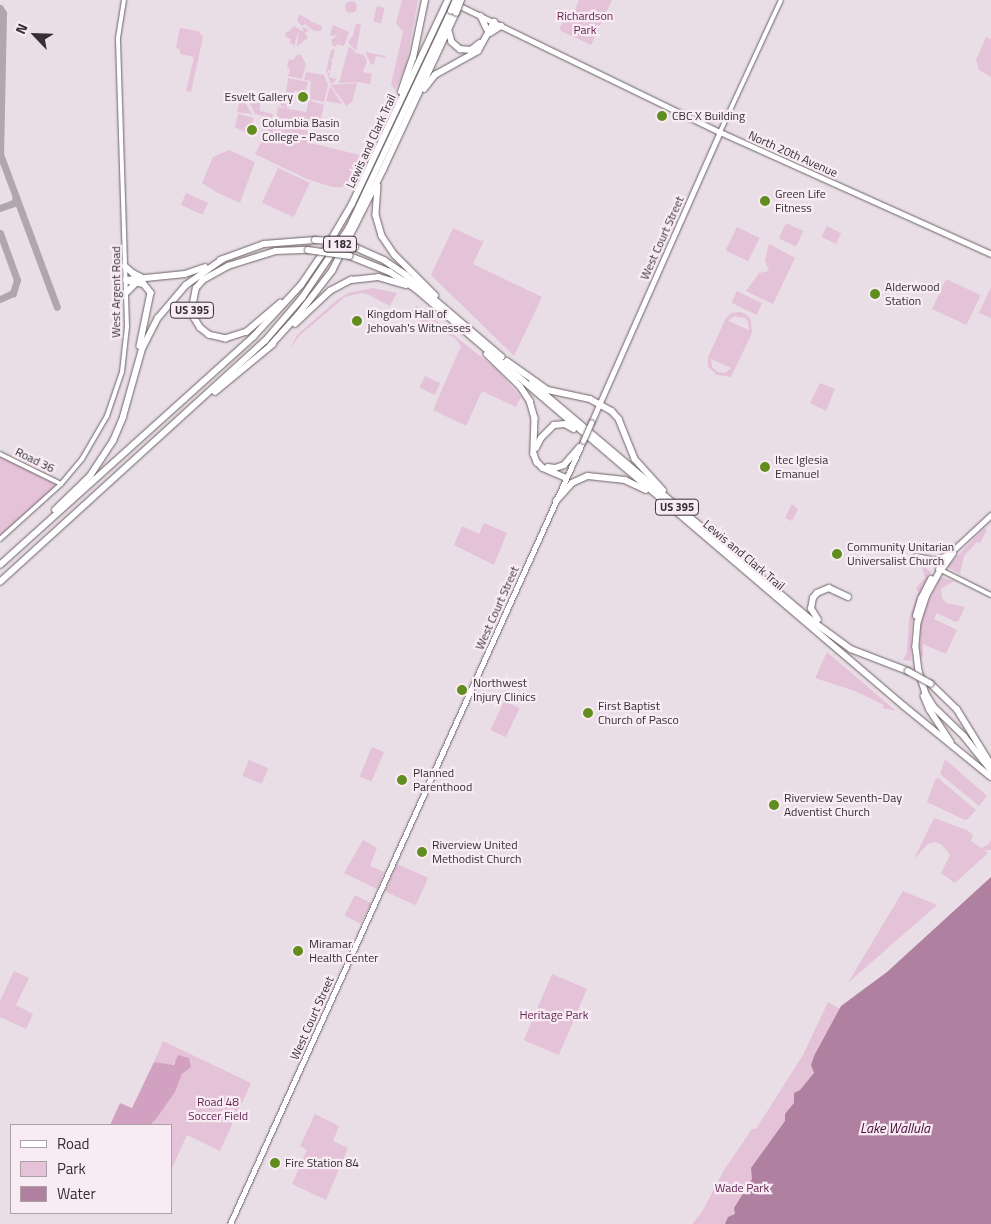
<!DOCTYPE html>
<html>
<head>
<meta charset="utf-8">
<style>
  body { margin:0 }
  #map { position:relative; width:991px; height:1224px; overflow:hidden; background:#eadee6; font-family:"Titillium Web",sans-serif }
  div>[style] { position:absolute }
  .green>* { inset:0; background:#e4c2d8; transform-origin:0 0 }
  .round { border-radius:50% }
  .forest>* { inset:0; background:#d2a1c1 }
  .water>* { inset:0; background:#b080a0 }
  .taxiway>* { height:7px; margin:-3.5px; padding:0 3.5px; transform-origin:3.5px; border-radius:3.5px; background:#b0a6ad }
  .roads { filter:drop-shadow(0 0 1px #6c6168) drop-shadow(0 0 1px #6c6168) }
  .secondary>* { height:4px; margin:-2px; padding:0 2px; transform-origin:2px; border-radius:2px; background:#fff }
  .primary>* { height:4.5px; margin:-2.25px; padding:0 2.25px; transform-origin:2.25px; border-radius:2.25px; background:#fff }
  .highway>* { height:5.5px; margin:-2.75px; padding:0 2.75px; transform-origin:2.75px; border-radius:2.75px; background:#fff }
  .bridges { filter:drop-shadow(0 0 1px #6c6168) drop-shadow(0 0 1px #6c6168) }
  .primary-bridge>* { height:4.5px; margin:-2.25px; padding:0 2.25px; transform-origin:2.25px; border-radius:2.25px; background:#fff }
  .highway-bridge>* { height:5.5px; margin:-2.75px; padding:0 2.75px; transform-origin:2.75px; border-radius:2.75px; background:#fff }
  .dots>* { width:14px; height:14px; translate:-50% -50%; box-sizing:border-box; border:2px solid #f8ebf3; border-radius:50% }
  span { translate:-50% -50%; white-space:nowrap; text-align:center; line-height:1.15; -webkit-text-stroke:4.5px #f8ebf3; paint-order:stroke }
  .shield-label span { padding:1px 4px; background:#f8ebf3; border:1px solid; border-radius:4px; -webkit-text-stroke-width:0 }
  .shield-label { font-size:11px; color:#353033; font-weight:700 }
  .park-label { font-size:12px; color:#652954 }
  .poi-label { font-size:12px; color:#353033 }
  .right { translate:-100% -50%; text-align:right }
  .left { translate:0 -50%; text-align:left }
  .street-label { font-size:12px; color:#353033 }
  .water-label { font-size:14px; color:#490e3b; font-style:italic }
  .legend { position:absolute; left:10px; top:1124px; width:162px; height:90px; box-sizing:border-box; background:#f8ebf3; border:1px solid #aaa0a6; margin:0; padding:6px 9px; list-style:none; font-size:15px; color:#353033 }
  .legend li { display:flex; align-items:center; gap:10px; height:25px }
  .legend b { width:25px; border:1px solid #aaa0a6 }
  .north { position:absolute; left:10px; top:10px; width:50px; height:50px; -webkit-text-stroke:4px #f8ebf3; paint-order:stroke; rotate:294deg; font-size:14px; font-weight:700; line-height:20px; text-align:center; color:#353033 }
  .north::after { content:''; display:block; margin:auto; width:18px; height:22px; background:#353033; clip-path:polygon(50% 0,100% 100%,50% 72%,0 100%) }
</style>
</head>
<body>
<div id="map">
  <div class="green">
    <div style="clip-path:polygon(402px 0,418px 0,406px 66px,395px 90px,391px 84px,403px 32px,396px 23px)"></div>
    <div style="clip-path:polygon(579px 0,612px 0,591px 45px,559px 30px,565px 17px,573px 14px)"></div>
    <div class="round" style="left:345px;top:1px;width:12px;height:12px"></div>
    <div style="left:377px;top:6px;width:8px;height:16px;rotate:14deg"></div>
    <div style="clip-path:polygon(299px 14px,311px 21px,311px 23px,312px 22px,322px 26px,321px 31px,314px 31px,305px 24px,302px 26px,297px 21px)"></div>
    <div style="clip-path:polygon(356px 23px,361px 25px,356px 51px,348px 42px,353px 35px)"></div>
    <div style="clip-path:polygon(333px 25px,349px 32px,344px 46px,337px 44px,336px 47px,333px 46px,331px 40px,335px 37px,339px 38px,335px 36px,338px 33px,334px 36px,330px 35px)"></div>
    <div style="clip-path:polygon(294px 26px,304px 32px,302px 27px,309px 30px,305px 33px,308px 38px,297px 46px,299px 30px,293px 49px,293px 44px,290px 43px,291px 39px,285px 37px,286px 32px,288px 32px)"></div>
    <div style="clip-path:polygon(180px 28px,198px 31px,203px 37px,191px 92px,186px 91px,194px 57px,180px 54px,180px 50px,176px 47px)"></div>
    <div style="clip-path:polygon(986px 37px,991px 39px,991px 77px,979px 70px,976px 60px)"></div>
    <div style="clip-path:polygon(349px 46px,356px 53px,364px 55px,367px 61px,363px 72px,372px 74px,370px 84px,378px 86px,358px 82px,339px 83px)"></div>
    <div style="clip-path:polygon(335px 49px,333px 59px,331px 59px,332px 63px,329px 77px,337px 79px,331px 84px,327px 74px,330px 72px,329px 70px,326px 73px,326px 71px,331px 50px)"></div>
    <div style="clip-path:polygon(365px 52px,385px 56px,385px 58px,376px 56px,374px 65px,371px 64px)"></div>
    <div style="clip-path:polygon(297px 55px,301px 55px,306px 64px,302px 79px,288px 76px,290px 69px,287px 68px,289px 59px,293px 60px)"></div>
    <div style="clip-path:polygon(306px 72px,324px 75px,328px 85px,324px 102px,310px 99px,311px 81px,304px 80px)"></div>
    <div style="clip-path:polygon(288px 78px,308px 82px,305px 93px,295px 91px,293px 96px,286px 94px)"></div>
    <div style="clip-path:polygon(357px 83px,352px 102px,346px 106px,331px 85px)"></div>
    <div style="clip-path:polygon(330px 87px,331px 87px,342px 104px,326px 101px)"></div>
    <div style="clip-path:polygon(242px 90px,242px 98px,252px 114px,237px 112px)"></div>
    <div style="clip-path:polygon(245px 94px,251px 95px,250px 100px,260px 103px,260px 111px,273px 114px,272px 118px,255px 114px)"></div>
    <div class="round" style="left:280px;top:96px;width:12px;height:12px"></div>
    <div style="clip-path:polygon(309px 100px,324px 105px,320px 122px,314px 128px,276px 119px,278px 107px,306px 112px)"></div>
    <div style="clip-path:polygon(238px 114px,254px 118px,247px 133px,235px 127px)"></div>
    <div style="clip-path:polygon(271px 122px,313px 132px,310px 143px,360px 155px,348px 182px,343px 187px,332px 187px,307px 179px,255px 154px)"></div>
    <div style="clip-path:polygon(229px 150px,255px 162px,240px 203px,218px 193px,202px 183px,213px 157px)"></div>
    <div style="left:278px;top:168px;width:35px;height:38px;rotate:25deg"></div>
    <div style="left:186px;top:193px;width:24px;height:13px;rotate:24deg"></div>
    <div style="left:786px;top:223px;width:19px;height:17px;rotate:25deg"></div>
    <div style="left:827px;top:226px;width:16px;height:12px;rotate:27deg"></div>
    <div style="left:737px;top:227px;width:25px;height:26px;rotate:26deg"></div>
    <div style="clip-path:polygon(453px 228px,481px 241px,484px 240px,473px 264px,542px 297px,514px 356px,431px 275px)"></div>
    <div style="clip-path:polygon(769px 244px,795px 258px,773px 304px,746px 291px,759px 273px,769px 271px,765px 260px)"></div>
    <div style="left:946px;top:279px;width:38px;height:33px;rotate:25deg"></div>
    <div style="clip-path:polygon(991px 287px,991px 318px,979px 313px)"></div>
    <div style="clip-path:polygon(373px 288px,397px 293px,390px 306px,367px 294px,361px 293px,345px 297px,299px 336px,289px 351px,297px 335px,337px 300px,348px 293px)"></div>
    <div style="left:737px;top:291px;width:28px;height:13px;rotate:26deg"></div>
    <div style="clip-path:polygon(416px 305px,495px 368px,521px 397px,516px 407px,482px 391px,466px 426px,433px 410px,461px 346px,455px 338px,410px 316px)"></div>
    <div style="clip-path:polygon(evenodd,740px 312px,746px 314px,751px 320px,752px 333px,731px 377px,717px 375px,708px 367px,708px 357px,726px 318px,731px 313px,740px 312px,734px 316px,745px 318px,748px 322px,749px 330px,728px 321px,734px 316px,740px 312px,711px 359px,731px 368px,725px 373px,718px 372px,712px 367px,711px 359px)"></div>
    <div style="left:425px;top:376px;width:17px;height:13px;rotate:25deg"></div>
    <div style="clip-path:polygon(820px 383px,835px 389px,826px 411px,810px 403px)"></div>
    <div style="clip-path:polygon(0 455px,55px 484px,54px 488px,0 536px)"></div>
    <div style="clip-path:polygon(792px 504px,798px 509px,792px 521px,785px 518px)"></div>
    <div style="clip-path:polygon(484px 523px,507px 533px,494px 565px,454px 545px,462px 526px,479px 534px)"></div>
    <div style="clip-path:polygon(984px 528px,987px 530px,980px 543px,977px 542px,964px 556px,960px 574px,947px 567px)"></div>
    <div style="clip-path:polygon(919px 563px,931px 572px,922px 589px,914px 613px,911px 634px,911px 661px,903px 660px,907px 652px,909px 619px,918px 593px,916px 588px,925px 578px,922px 566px,919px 566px)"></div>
    <div style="clip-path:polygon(941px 577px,954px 581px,941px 589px,942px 598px,947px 603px,965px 607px,959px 620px,956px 622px,937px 613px,934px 619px,957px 630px,946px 654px,923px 644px,923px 657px,919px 658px,920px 628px,924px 610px)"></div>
    <div style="clip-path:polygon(827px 652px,896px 711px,883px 708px,884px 705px,855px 691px,815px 678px)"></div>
    <div style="left:504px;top:701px;width:17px;height:32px;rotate:25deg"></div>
    <div style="left:372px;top:747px;width:13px;height:32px;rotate:23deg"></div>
    <div style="clip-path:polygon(945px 759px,987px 796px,979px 806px,940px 774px)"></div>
    <div style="left:249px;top:760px;width:21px;height:17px;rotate:23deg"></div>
    <div style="clip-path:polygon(938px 778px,976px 810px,968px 819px,965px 820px,927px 802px,935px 780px)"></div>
    <div style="clip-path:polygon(934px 818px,967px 830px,973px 835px,971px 841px,981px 848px,988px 845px,991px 840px,991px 850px,985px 850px,988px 853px,955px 883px,941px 873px,950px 855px,942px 845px,935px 842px,928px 844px,914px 859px)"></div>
    <div style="clip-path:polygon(363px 840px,377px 848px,370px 866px,384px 872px,377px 889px,344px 873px)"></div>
    <div style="left:397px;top:864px;width:34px;height:30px;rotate:24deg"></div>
    <div style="clip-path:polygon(903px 891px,937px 905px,849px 982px,849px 981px)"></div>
    <div style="left:355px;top:895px;width:18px;height:23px;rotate:27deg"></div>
    <div style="clip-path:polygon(14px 971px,29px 978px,16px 1005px,33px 1014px,26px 1029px,0 1017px,0 1001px)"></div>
    <div style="left:552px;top:974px;width:38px;height:72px;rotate:23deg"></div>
    <div style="clip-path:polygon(828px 1002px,844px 1011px,751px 1224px,692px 1224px,702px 1212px,724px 1170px,752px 1129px,756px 1129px,803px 1055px)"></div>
    <div style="clip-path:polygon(163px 1041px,251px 1083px,220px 1151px,187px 1135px,171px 1170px,171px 1125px,150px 1125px,175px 1092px,182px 1074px,191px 1067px,176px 1062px,171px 1065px,154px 1062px)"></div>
    <div style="clip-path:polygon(315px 1114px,339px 1126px,333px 1141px,348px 1148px,326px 1200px,292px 1184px,307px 1150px,300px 1146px)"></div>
  </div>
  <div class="forest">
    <div style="clip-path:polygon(178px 1055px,189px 1058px,191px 1067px,182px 1074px,175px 1092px,156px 1119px,150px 1125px,110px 1125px,120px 1103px,132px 1108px,154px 1062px,174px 1065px)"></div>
  </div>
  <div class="water">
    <div style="clip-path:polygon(991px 877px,991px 1224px,725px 1224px,728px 1217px,735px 1214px,734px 1208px,752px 1179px,751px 1168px,785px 1121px,785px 1114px,794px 1103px,794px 1093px,800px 1090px,814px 1073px,811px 1065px,814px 1056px,841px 1006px,887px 972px)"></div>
  </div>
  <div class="taxiway">
    <div style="left:0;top:8px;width:6px;rotate:59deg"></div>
    <div style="left:3px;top:13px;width:141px;rotate:91.2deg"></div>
    <div style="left:0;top:154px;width:163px;rotate:69.6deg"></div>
    <div style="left:0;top:208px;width:15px;rotate:-20deg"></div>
    <div style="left:14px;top:203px;width:6px;rotate:-72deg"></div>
    <div style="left:0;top:233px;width:50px;rotate:70.1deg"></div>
    <div style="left:17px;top:280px;width:14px;rotate:107deg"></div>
    <div style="left:13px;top:293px;width:14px;rotate:155deg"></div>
  </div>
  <div class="roads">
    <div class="secondary">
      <div style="left:720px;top:132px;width:145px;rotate:-65.2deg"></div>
      <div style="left:0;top:454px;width:68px;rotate:26.2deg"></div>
      <div style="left:0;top:539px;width:82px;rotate:-42deg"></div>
      <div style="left:61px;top:484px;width:33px;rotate:-50deg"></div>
      <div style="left:82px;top:459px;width:50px;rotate:-59.8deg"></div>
      <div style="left:107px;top:416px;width:46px;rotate:-71.2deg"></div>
      <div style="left:122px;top:372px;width:45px;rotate:-83.7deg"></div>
      <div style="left:127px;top:327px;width:289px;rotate:-91.8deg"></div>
      <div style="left:118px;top:38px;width:38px;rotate:-81deg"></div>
      <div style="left:939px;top:569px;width:58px;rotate:26.6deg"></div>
    </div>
    <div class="primary">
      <div style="left:458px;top:5px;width:291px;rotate:25.9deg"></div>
      <div style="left:720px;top:132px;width:297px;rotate:24.2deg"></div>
      <div style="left:591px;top:423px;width:318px;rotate:-66.1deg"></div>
      <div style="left:916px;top:556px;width:19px;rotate:12deg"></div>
      <div style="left:935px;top:560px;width:12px;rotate:-24deg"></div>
      <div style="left:938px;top:569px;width:17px;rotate:-54deg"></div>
      <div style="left:948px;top:555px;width:59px;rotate:-42.9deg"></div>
      <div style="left:941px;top:570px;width:21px;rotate:-55deg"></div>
      <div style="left:230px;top:1224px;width:859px;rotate:-65.73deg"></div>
    </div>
    <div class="highway">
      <div style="left:481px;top:16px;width:14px;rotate:65deg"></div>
      <div style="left:449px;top:31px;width:11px;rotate:75deg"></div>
      <div style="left:452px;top:42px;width:11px;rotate:41deg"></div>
      <div style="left:460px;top:49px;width:11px;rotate:5deg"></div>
      <div style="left:471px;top:50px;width:11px;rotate:-38deg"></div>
      <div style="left:490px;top:33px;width:13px;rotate:-32deg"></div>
      <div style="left:424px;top:89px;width:18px;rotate:-52deg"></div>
      <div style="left:435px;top:75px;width:49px;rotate:-29.2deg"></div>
      <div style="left:478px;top:51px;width:33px;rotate:-61deg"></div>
      <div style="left:401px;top:92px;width:36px;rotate:-71deg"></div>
      <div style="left:413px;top:58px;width:59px;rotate:-78.3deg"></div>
      <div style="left:378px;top:186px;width:29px;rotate:94deg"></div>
      <div style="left:376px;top:215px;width:22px;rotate:74deg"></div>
      <div style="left:382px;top:236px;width:23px;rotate:56deg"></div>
      <div style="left:395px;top:255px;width:57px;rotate:45deg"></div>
      <div style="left:355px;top:247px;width:32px;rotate:24deg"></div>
      <div style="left:384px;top:260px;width:27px;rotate:34deg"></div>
      <div style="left:406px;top:275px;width:126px;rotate:40.5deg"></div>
      <div style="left:350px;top:256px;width:43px;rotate:21.8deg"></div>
      <div style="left:390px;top:272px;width:30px;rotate:33deg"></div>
      <div style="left:415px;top:288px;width:643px;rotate:40.52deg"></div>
      <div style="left:904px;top:706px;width:112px;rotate:39.2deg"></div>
      <div style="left:220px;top:260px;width:47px;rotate:-20deg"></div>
      <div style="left:264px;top:244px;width:51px;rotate:-4.5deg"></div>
      <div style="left:125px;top:266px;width:11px;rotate:41deg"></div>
      <div style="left:133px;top:273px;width:9px;rotate:27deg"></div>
      <div style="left:126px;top:280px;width:59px;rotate:-5.8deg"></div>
      <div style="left:185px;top:274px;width:21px;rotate:-19deg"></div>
      <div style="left:128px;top:281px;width:16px;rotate:11deg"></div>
      <div style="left:144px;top:284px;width:11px;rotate:52deg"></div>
      <div style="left:151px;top:293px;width:54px;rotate:101.7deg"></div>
      <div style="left:126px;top:293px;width:14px;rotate:-45deg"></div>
      <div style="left:281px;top:303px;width:45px;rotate:139.5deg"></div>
      <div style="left:247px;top:332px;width:22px;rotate:162deg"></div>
      <div style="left:226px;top:339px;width:17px;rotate:-167deg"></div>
      <div style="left:209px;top:335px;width:11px;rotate:-142deg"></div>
      <div style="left:200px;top:328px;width:12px;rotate:-121deg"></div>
      <div style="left:194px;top:318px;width:10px;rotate:-101deg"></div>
      <div style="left:192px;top:308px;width:20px;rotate:-79deg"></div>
      <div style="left:196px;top:288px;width:11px;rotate:-49deg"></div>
      <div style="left:203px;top:280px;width:29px;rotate:-29deg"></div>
      <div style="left:228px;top:266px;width:50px;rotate:-17.4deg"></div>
      <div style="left:276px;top:251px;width:32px;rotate:-2deg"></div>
      <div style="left:295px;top:324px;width:48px;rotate:-43.3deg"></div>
      <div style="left:330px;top:291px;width:24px;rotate:-28deg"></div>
      <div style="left:351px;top:280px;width:27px;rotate:-6deg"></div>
      <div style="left:378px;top:277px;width:29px;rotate:16deg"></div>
      <div style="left:270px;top:346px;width:42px;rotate:-47.9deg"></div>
      <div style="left:298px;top:315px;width:56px;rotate:-52.3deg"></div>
      <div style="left:332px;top:271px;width:113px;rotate:-63.2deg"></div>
      <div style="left:383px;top:170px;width:173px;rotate:-65.1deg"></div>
      <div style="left:487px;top:354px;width:46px;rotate:44.1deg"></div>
      <div style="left:520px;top:386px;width:18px;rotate:56deg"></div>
      <div style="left:530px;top:401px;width:18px;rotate:74deg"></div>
      <div style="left:535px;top:418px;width:36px;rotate:92deg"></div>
      <div style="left:534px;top:454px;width:9px;rotate:69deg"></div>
      <div style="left:537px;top:462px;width:8px;rotate:45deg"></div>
      <div style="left:543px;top:468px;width:25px;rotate:23deg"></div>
      <div style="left:507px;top:361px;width:50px;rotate:35.3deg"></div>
      <div style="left:548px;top:390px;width:43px;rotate:12.1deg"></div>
      <div style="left:590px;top:399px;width:25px;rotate:29deg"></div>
      <div style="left:612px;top:411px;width:11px;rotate:49deg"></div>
      <div style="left:619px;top:419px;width:43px;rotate:68.2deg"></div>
      <div style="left:635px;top:459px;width:42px;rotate:47.9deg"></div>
      <div style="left:532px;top:383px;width:370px;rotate:40.3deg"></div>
      <div style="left:814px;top:622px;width:46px;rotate:36.1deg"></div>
      <div style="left:851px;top:649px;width:61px;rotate:21.1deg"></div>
      <div style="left:215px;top:392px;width:75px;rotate:-39.6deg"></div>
      <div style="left:536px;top:448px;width:11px;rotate:-63deg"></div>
      <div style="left:541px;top:438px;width:18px;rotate:-45deg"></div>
      <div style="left:554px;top:425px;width:11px;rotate:-5deg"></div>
      <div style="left:565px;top:424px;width:10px;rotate:29deg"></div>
      <div style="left:548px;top:467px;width:7px;rotate:8deg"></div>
      <div style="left:555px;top:468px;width:9px;rotate:-18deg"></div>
      <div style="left:564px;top:465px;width:23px;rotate:-49deg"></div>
      <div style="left:556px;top:501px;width:24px;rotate:-48deg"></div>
      <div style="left:572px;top:483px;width:17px;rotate:-24deg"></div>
      <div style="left:588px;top:476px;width:37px;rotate:6deg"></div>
      <div style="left:625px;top:480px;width:23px;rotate:25deg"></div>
      <div style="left:55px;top:510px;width:49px;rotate:-44.2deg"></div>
      <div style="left:90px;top:476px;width:42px;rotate:-56.7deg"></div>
      <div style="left:113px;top:441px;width:26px;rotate:-67deg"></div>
      <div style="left:123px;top:417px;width:71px;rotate:-74.4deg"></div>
      <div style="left:142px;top:349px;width:35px;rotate:-63deg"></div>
      <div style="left:158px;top:318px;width:43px;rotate:-49.7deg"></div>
      <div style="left:186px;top:285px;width:45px;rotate:-35.1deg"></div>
      <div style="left:0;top:565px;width:341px;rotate:-42deg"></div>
      <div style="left:253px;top:337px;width:71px;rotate:-47.3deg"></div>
      <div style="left:301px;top:285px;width:42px;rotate:-55.6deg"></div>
      <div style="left:325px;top:250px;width:53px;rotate:-59.6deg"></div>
      <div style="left:352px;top:204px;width:225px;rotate:-64.8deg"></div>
      <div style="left:941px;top:570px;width:29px;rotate:119deg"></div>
      <div style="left:927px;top:595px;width:28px;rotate:108deg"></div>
      <div style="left:918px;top:622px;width:25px;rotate:95deg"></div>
      <div style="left:916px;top:647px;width:24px;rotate:83deg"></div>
      <div style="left:919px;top:671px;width:24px;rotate:73deg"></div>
      <div style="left:926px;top:694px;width:15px;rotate:58deg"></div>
      <div style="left:934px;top:707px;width:42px;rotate:44deg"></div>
      <div style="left:964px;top:736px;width:43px;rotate:51.5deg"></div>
      <div style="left:0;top:582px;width:358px;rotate:-42.3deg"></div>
      <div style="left:265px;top:341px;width:57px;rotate:-49.3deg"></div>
      <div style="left:302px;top:298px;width:84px;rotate:-56.1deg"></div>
      <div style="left:349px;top:228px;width:240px;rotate:-64.8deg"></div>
      <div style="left:916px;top:616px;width:18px;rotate:-74deg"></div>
      <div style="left:921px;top:599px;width:22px;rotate:-63deg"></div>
      <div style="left:818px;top:620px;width:13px;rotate:-122deg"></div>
      <div style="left:811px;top:609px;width:11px;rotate:-80deg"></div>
      <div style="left:813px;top:598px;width:6px;rotate:-51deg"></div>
      <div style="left:817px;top:593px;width:13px;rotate:-23deg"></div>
      <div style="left:829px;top:588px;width:21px;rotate:25deg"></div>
      <div style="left:931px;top:684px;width:36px;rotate:44deg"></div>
      <div style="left:957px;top:709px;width:65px;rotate:58.3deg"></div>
      <div style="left:924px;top:696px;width:15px;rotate:67deg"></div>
      <div style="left:930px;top:710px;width:38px;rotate:57deg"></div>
    </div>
  </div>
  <div class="bridges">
    <div class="primary-bridge">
      <div style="left:583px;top:441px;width:20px;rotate:-66deg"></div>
    </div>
    <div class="highway-bridge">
      <div style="left:451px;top:11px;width:12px;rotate:-66deg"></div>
      <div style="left:456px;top:13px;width:14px;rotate:-69deg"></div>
      <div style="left:315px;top:240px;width:19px;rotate:3deg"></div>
      <div style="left:334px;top:241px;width:22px;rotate:16deg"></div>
      <div style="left:308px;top:250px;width:42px;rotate:8.1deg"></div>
      <div style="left:908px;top:671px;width:26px;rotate:29deg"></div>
    </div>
  </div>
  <div class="dots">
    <div style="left:303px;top:97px;background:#618d1f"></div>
    <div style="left:662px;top:116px;background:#618d1f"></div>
    <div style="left:252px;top:130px;background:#618d1f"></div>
    <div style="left:765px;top:201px;background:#618d1f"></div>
    <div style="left:875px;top:294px;background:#618d1f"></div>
    <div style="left:357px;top:321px;background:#618d1f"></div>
    <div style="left:765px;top:467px;background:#618d1f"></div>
    <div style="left:837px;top:554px;background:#618d1f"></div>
    <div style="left:462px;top:690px;background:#618d1f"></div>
    <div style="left:588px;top:713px;background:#618d1f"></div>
    <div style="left:402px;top:780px;background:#618d1f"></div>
    <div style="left:774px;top:805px;background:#618d1f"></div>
    <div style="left:422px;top:852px;background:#618d1f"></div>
    <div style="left:298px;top:951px;background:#618d1f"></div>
    <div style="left:275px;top:1163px;background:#618d1f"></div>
  </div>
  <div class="shield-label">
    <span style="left:340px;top:244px">I 182</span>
    <span style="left:192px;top:310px">US 395</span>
    <span style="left:677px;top:507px">US 395</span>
  </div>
  <div class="park-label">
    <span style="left:585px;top:23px">Richardson<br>Park</span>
    <span style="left:554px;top:1015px">Heritage Park</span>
    <span style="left:218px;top:1109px">Road 48<br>Soccer Field</span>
    <span style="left:742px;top:1188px">Wade Park</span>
  </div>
  <div class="poi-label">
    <span class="right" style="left:293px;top:97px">Esvelt Gallery</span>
    <span class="left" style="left:672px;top:116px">CBC X Building</span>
    <span class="left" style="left:262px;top:130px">Columbia Basin<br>College - Pasco</span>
    <span class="left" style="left:775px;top:201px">Green Life<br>Fitness</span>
    <span class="left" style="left:885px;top:294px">Alderwood<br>Station</span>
    <span class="left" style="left:367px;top:321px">Kingdom Hall of<br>Jehovah's Witnesses</span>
    <span class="left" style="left:775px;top:467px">Itec Iglesia<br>Emanuel</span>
    <span class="left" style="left:847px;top:554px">Community Unitarian<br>Universalist Church</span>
    <span class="left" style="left:473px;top:690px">Northwest<br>Injury Clinics</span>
    <span class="left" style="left:598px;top:713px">First Baptist<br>Church of Pasco</span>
    <span class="left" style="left:413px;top:780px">Planned<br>Parenthood</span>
    <span class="left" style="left:784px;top:805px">Riverview Seventh-Day<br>Adventist Church</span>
    <span class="left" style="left:432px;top:852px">Riverview United<br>Methodist Church</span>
    <span class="left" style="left:309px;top:951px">Miramar<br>Health Center</span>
    <span class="left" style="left:285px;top:1163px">Fire Station 84</span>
  </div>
  <div class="street-label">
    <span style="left:371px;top:141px;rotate:-65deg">Lewis and Clark Trail</span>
    <span style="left:793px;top:154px;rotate:24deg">North 20th Avenue</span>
    <span style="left:662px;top:238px;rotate:-66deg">West Court Street</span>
    <span style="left:116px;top:292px;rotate:-90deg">West Argent Road</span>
    <span style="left:35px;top:460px;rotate:26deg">Road 36</span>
    <span style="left:744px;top:555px;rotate:40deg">Lewis and Clark Trail</span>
    <span style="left:497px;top:608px;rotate:-66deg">West Court Street</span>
    <span style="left:312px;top:1018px;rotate:-66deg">West Court Street</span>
  </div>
  <div class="water-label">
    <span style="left:895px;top:1128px">Lake Wallula</span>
  </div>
  <ul class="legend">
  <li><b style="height:6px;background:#fff"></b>Road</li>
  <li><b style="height:14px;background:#e4c2d8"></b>Park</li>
  <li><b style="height:14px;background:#b080a0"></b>Water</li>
  </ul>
  <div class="north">N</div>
</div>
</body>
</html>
